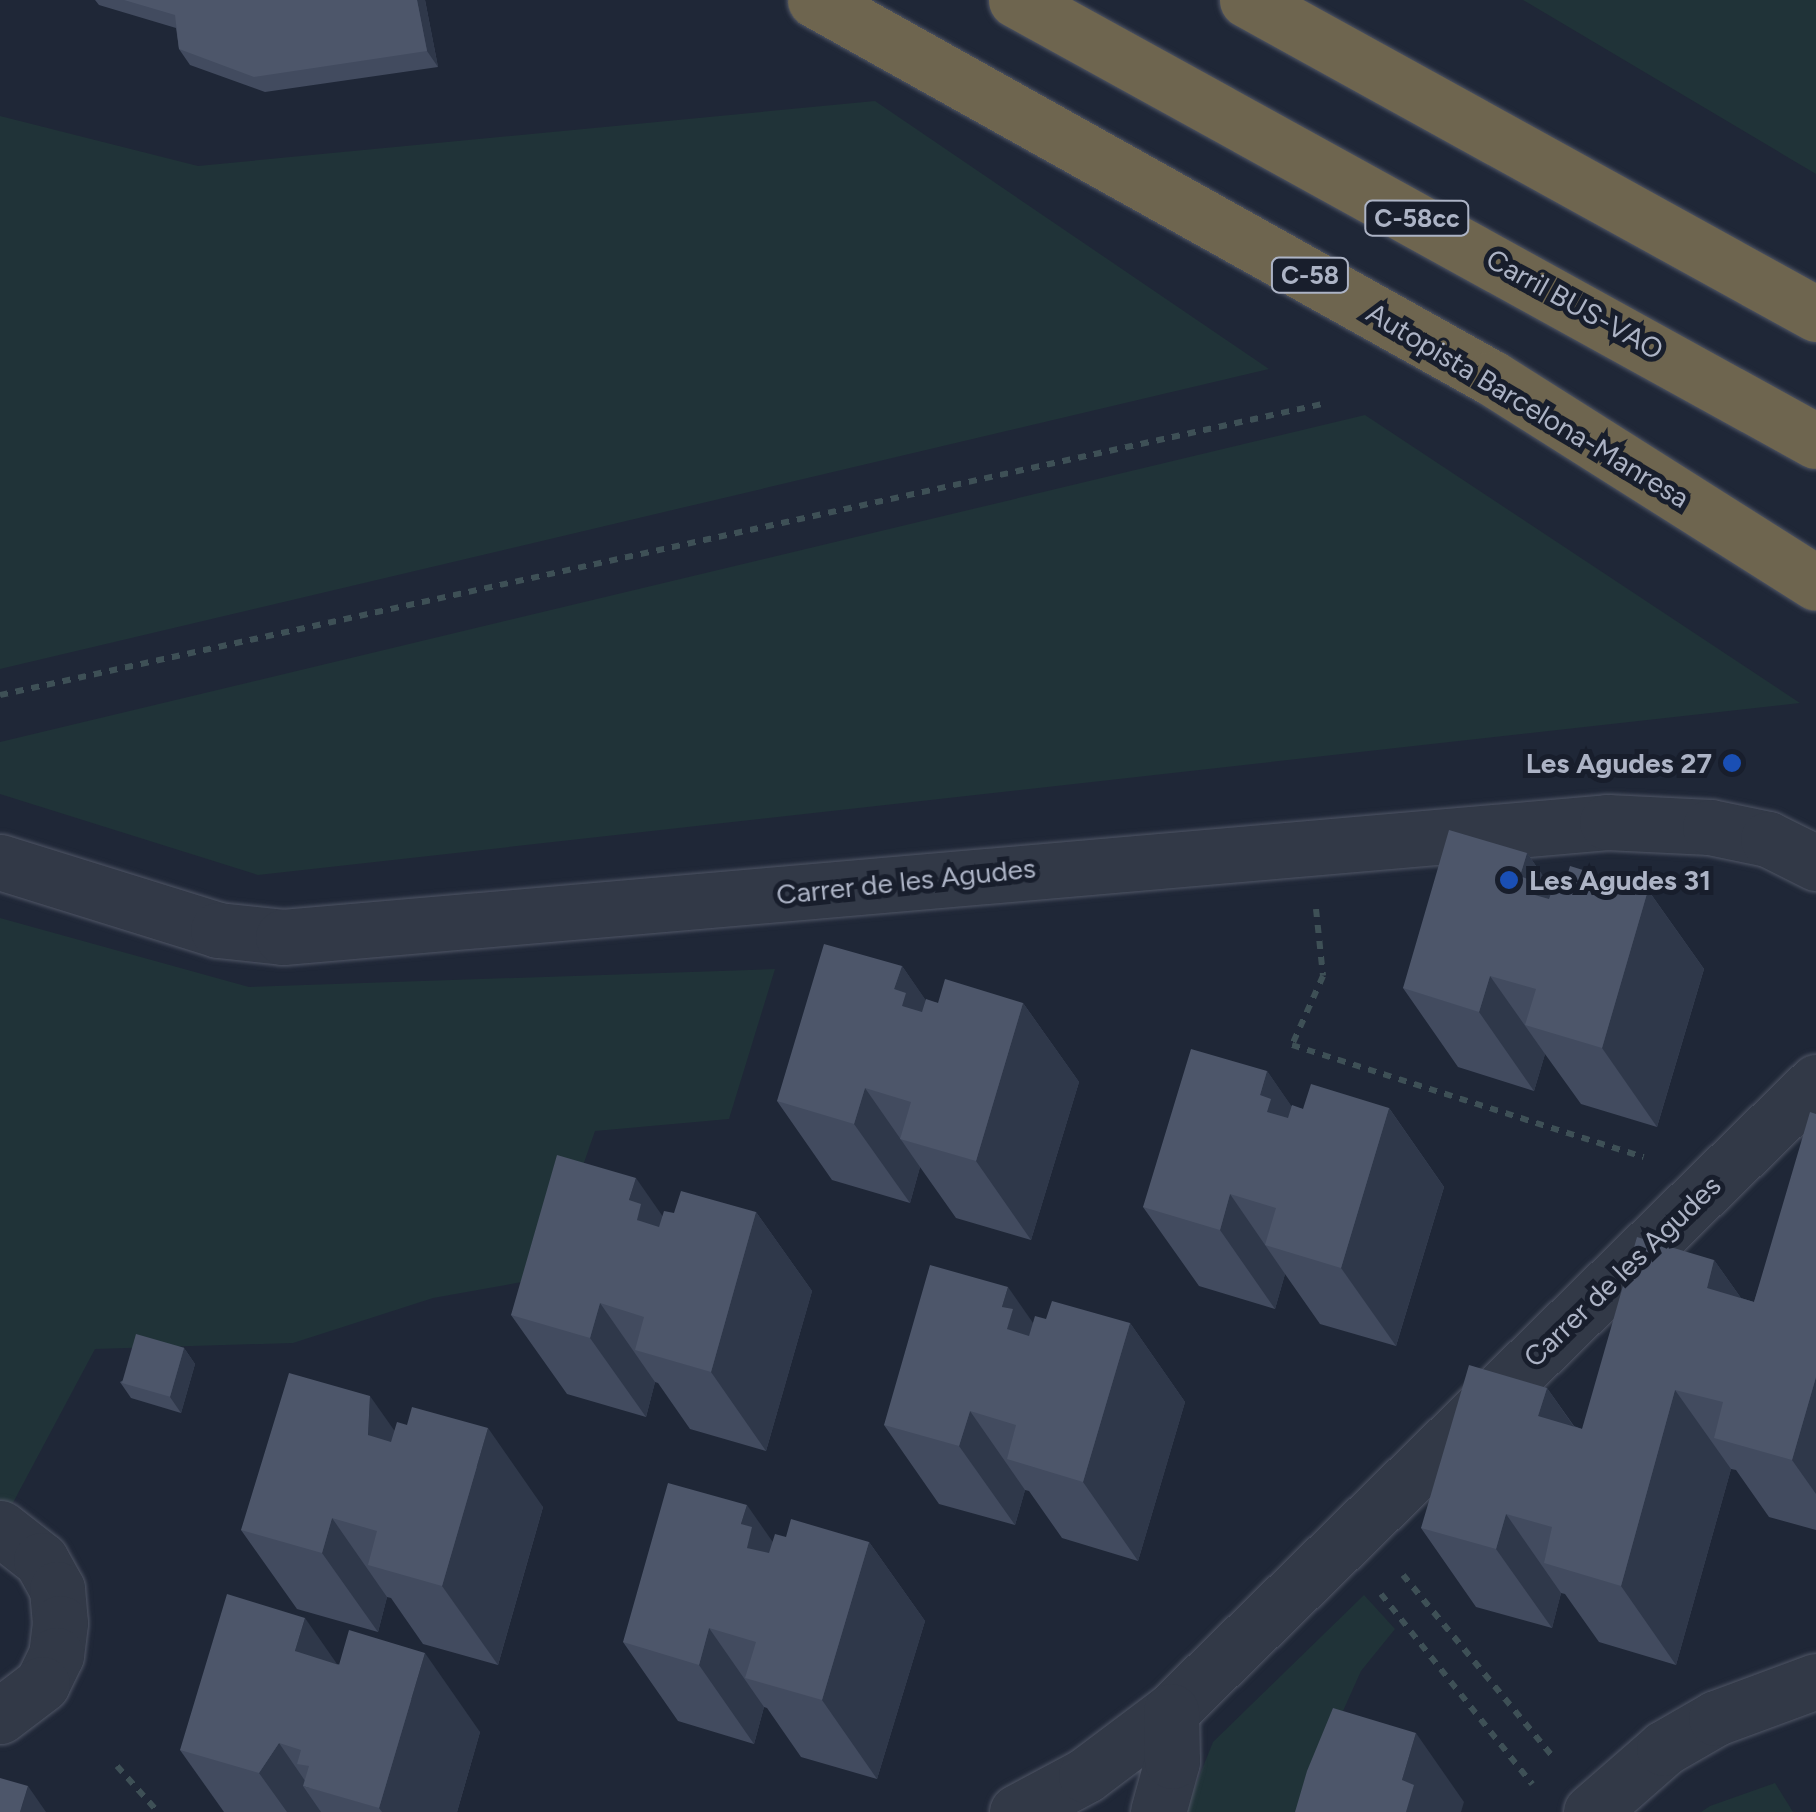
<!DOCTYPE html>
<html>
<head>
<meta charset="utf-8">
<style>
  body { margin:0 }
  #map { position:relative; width:1816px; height:1812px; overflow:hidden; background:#1f2737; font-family:Figtree,sans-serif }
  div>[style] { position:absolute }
  .green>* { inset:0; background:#203338 }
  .path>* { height:6px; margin-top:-3px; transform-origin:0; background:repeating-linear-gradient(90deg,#3e5056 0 8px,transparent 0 16px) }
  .roads { filter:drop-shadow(0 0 2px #505666) drop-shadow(0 0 2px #505666) }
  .street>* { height:55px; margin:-27.5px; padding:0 27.5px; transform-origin:27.5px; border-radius:27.5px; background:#323947 }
  .highway>* { height:55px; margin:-27.5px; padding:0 27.5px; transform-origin:27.5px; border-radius:27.5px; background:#6e654f }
  .wall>* { inset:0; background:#424b5f }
  .shaded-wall>* { inset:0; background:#2f384a }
  .building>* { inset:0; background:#4d566a; transform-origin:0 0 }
  .dots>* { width:28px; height:28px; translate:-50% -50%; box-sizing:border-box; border:5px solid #181e2c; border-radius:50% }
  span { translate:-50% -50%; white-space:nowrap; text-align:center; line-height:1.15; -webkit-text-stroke:10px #181e2c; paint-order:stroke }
  .shield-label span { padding:2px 8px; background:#181e2c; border:2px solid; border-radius:8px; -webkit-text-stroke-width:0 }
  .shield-label { font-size:25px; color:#acb3c5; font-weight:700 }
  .street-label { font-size:28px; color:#acb3c5 }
  .poi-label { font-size:28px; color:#acb3c5; font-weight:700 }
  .right { translate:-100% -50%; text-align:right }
  .left { translate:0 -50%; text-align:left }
</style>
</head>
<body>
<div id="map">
  <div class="green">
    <div style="clip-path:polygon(1523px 0,1816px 0,1816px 174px)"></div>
    <div style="clip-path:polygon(875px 101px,1269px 369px,0 669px,0 116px,198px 166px)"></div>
    <div style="clip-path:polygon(1365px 415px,1800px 703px,258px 875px,0 794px,0 742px)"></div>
    <div style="clip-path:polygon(0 918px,249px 987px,775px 969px,729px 1119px,595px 1131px,544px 1278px,433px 1298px,293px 1343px,95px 1349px,0 1527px)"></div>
    <div style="clip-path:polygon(1364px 1595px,1395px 1629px,1361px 1671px,1343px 1711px,1326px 1812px,1185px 1812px,1213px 1742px)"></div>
    <div style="clip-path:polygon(1775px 1783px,1793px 1812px,1701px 1812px,1710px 1806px)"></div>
  </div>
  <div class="path">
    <div style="left:0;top:695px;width:1359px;rotate:-12.41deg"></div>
    <div style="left:1316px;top:909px;width:67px;rotate:84deg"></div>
    <div style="left:1323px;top:976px;width:76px;rotate:114.2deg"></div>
    <div style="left:1292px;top:1045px;width:369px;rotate:17.7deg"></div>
    <div style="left:1403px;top:1575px;width:237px;rotate:50.5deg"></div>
    <div style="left:1381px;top:1594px;width:243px;rotate:51.5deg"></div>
    <div style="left:117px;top:1766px;width:62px;rotate:48.3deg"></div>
  </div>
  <div class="roads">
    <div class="street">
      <div style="left:0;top:862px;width:228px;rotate:17.3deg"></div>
      <div style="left:218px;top:930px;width:65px;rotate:6.1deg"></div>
      <div style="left:283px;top:937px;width:1329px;rotate:-4.96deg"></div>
      <div style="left:1607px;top:822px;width:103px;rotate:2.8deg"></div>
      <div style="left:1710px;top:827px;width:59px;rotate:11.7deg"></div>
      <div style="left:1768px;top:839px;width:54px;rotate:26.6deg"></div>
      <div style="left:0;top:1528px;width:52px;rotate:38deg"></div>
      <div style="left:41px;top:1560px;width:33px;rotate:61deg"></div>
      <div style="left:57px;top:1589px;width:34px;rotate:85deg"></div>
      <div style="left:60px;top:1623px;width:32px;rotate:97deg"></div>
      <div style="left:56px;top:1655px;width:32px;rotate:116deg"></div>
      <div style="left:42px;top:1684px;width:53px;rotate:142.7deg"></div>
      <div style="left:1017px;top:1812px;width:78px;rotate:-28.2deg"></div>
      <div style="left:1086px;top:1775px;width:106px;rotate:-37deg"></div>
      <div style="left:1171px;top:1711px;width:901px;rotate:-44.28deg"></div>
      <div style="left:1158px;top:1812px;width:53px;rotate:-74.6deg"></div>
      <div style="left:1172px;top:1761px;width:50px;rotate:-91.1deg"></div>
      <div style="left:1591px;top:1812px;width:97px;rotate:-41.2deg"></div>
      <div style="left:1664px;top:1748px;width:60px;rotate:-30deg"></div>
      <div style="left:1716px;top:1718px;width:107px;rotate:-20.3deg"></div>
    </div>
    <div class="highway">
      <div style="left:815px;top:0;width:775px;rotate:29.18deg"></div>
      <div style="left:1492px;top:378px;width:383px;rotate:32.3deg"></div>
      <div style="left:1016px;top:0;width:913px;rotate:28.87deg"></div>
      <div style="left:1247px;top:0;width:650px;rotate:28.89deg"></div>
    </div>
  </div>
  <div class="wall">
    <div style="clip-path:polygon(95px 0,425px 0,438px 67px,265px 92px,190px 65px,179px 49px,176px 28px,99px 5px)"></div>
    <div style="clip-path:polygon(1527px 853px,1552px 889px,1648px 890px,1704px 969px,1657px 1127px,1581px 1104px,1545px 1054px,1534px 1091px,1458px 1067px,1403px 988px)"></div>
    <div style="clip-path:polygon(902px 966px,926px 1001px,938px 1003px,1023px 1003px,1079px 1082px,1031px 1240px,956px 1218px,920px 1167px,910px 1203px,832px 1180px,777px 1101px)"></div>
    <div style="clip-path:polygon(1267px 1071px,1291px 1106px,1303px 1109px,1389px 1108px,1444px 1187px,1396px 1346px,1320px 1324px,1285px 1274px,1275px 1309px,1199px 1286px,1143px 1207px)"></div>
    <div style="clip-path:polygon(1816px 1114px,1816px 1530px,1769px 1517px,1736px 1470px,1731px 1469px,1676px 1665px,1599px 1642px,1565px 1594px,1561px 1593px,1552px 1628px,1476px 1607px,1421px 1528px,1547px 1388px,1574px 1426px,1582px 1429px,1714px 1260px,1741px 1298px,1754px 1302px)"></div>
    <div style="clip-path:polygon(756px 1212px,812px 1291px,766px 1451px,690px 1429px,658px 1383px,655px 1382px,646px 1417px,567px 1394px,511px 1315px,663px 1216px,674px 1213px)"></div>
    <div style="clip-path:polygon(1046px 1319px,1130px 1323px,1185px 1402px,1138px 1561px,1062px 1538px,1029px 1491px,1025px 1490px,1015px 1525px,939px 1504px,884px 1425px,1033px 1323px)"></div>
    <div style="clip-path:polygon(184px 1348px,195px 1364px,181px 1413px,131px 1398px,120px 1382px)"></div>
    <div style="clip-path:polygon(407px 1425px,543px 1507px,498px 1665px,423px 1644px,391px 1598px,387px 1597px,378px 1632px,297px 1609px,241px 1530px,394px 1431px)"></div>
    <div style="clip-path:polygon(786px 1537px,869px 1542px,925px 1621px,877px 1779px,801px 1757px,767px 1708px,764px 1707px,754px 1744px,678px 1721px,623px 1642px,772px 1542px)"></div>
    <div style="clip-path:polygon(338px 1664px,480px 1732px,457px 1812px,224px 1812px,180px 1750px)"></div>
  </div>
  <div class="shaded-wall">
    <div style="clip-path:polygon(417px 0,425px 0,438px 67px,427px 51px)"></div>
    <div style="clip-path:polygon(1527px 853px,1582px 932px,1528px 893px,1520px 876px)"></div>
    <div style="clip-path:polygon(1648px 890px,1704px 969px,1657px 1127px,1602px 1048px)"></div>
    <div style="clip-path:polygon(902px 966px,957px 1045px,902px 1006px,894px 989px)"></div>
    <div style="clip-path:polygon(1490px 976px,1545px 1054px,1534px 1091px,1479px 1012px)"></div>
    <div style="clip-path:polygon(1023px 1003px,1079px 1082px,1031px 1240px,976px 1161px)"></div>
    <div style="clip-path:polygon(1267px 1071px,1322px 1150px,1267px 1112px,1260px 1095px)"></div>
    <div style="clip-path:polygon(865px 1088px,920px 1167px,910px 1203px,854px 1124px)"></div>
    <div style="clip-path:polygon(1389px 1108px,1444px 1187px,1396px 1346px,1341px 1268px)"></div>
    <div style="clip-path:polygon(636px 1178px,691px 1257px,637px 1220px,629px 1200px)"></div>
    <div style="clip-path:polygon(1230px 1194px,1285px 1274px,1275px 1309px,1220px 1230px)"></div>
    <div style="clip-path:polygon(756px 1212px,812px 1291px,766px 1451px,711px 1372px)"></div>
    <div style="clip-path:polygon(1714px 1260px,1770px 1339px,1707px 1288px)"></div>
    <div style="clip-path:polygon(1008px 1287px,1063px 1366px,1007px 1329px,1002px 1307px)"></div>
    <div style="clip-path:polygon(600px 1303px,655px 1382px,646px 1417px,590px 1338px)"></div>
    <div style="clip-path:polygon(1130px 1323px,1185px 1402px,1138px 1561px,1083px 1482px)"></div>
    <div style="clip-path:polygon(184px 1348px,195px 1364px,181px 1413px,170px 1397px)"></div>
    <div style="clip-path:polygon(1816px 1377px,1816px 1494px,1792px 1460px)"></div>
    <div style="clip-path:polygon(1547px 1388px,1602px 1467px,1538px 1416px)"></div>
    <div style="clip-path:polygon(1675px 1390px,1731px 1469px,1676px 1665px,1621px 1586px)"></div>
    <div style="clip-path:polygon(370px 1396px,425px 1474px,368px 1435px)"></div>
    <div style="clip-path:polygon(970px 1411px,1025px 1490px,1015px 1525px,959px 1446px)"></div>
    <div style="clip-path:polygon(488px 1428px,543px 1507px,498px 1665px,442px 1586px)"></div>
    <div style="clip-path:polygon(747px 1505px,802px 1584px,747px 1548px,741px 1524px)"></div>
    <div style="clip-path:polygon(1506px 1514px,1561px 1593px,1552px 1628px,1496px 1549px)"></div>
    <div style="clip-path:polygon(332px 1518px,387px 1597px,378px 1632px,322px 1553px)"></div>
    <div style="clip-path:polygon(869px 1542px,925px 1621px,877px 1779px,822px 1700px)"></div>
    <div style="clip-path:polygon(305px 1618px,360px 1697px,295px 1651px)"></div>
    <div style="clip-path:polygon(709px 1628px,764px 1707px,754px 1744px,699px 1665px)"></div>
    <div style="clip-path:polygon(425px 1653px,480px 1732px,457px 1812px,382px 1812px,379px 1808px)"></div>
    <div style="clip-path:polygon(1416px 1733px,1464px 1802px,1461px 1812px,1406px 1812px,1402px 1780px)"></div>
    <div style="clip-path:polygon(279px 1743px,310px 1788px,303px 1786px,321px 1812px,287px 1812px,259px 1773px)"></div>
    <div style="clip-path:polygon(28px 1786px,46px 1812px,20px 1812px)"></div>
  </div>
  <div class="building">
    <div style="clip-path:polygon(124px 0,417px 0,427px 51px,254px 77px,179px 49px,175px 15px)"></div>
    <div style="clip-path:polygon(1449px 830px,1527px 853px,1520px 876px,1530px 880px,1528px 893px,1549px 899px,1553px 888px,1563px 890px,1570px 866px,1648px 890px,1602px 1048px,1525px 1025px,1536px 989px,1490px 976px,1479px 1012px,1403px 988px)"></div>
    <div style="clip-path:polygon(824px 944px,902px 966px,894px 989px,906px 993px,902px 1006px,922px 1012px,926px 999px,938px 1003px,945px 979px,1023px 1003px,976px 1161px,900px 1139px,911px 1102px,865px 1088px,854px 1124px,777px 1101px)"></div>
    <div style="clip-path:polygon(1191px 1049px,1267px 1071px,1260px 1095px,1271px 1099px,1267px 1112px,1288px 1118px,1292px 1105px,1303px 1109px,1311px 1084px,1389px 1108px,1341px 1268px,1265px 1245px,1276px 1208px,1230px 1194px,1220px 1230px,1143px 1207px)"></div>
    <div style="clip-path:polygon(1810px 1112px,1816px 1114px,1816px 1377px,1792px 1460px,1714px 1438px,1723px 1402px,1675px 1390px,1621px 1586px,1544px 1563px,1552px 1527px,1506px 1514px,1496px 1549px,1421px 1528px,1469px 1365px,1547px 1388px,1538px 1416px,1582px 1429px,1637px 1237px,1714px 1260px,1707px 1288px,1754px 1302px)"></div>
    <div style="clip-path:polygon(557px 1155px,636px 1178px,629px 1200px,641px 1204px,637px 1220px,659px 1227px,664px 1211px,674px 1213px,681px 1191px,756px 1212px,711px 1372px,635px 1350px,644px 1317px,600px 1303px,590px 1338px,511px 1315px)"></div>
    <div style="clip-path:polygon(930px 1265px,1008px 1287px,1002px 1307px,1013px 1309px,1007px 1329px,1029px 1336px,1035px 1316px,1046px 1319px,1052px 1301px,1130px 1323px,1083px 1482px,1007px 1459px,1016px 1425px,970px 1411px,959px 1446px,884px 1425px)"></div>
    <div style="left:136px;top:1334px;width:50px;height:51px;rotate:16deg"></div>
    <div style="clip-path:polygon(289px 1373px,370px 1396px,368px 1435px,391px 1442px,397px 1422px,407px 1425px,412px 1407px,488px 1428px,442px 1586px,368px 1565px,377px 1531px,332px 1518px,322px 1553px,241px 1530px)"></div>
    <div style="clip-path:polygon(668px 1483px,747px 1505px,741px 1524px,752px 1527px,747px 1548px,769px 1553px,775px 1534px,786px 1537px,791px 1519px,869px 1542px,822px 1700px,745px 1678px,756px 1642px,709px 1628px,699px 1665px,623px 1642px)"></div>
    <div style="clip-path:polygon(227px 1594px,305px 1618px,295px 1651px,339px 1665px,349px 1630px,425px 1653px,379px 1808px,303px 1786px,309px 1766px,297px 1764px,301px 1750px,279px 1743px,259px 1773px,180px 1750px)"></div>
    <div style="clip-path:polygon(1333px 1708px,1416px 1733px,1402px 1780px,1414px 1785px,1406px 1812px,1295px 1812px,1307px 1771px)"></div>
    <div style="clip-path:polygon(0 1778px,28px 1786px,20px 1812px,0 1812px)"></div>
  </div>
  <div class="dots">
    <div style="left:1732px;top:763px;background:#1a4fb4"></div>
    <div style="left:1509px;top:880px;background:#1a4fb4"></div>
  </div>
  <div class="shield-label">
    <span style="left:1417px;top:218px">C-58cc</span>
    <span style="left:1310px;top:275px">C-58</span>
  </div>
  <div class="street-label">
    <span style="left:1575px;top:304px;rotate:29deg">Carril BUS-VAO</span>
    <span style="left:1528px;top:405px;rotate:31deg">Autopista Barcelona-Manresa</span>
    <span style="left:906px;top:881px;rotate:-6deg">Carrer de les Agudes</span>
    <span style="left:1622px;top:1271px;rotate:-44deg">Carrer de les Agudes</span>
  </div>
  <div class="poi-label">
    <span class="right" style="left:1712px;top:763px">Les Agudes 27</span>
    <span class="left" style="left:1529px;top:880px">Les Agudes 31</span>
  </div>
</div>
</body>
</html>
